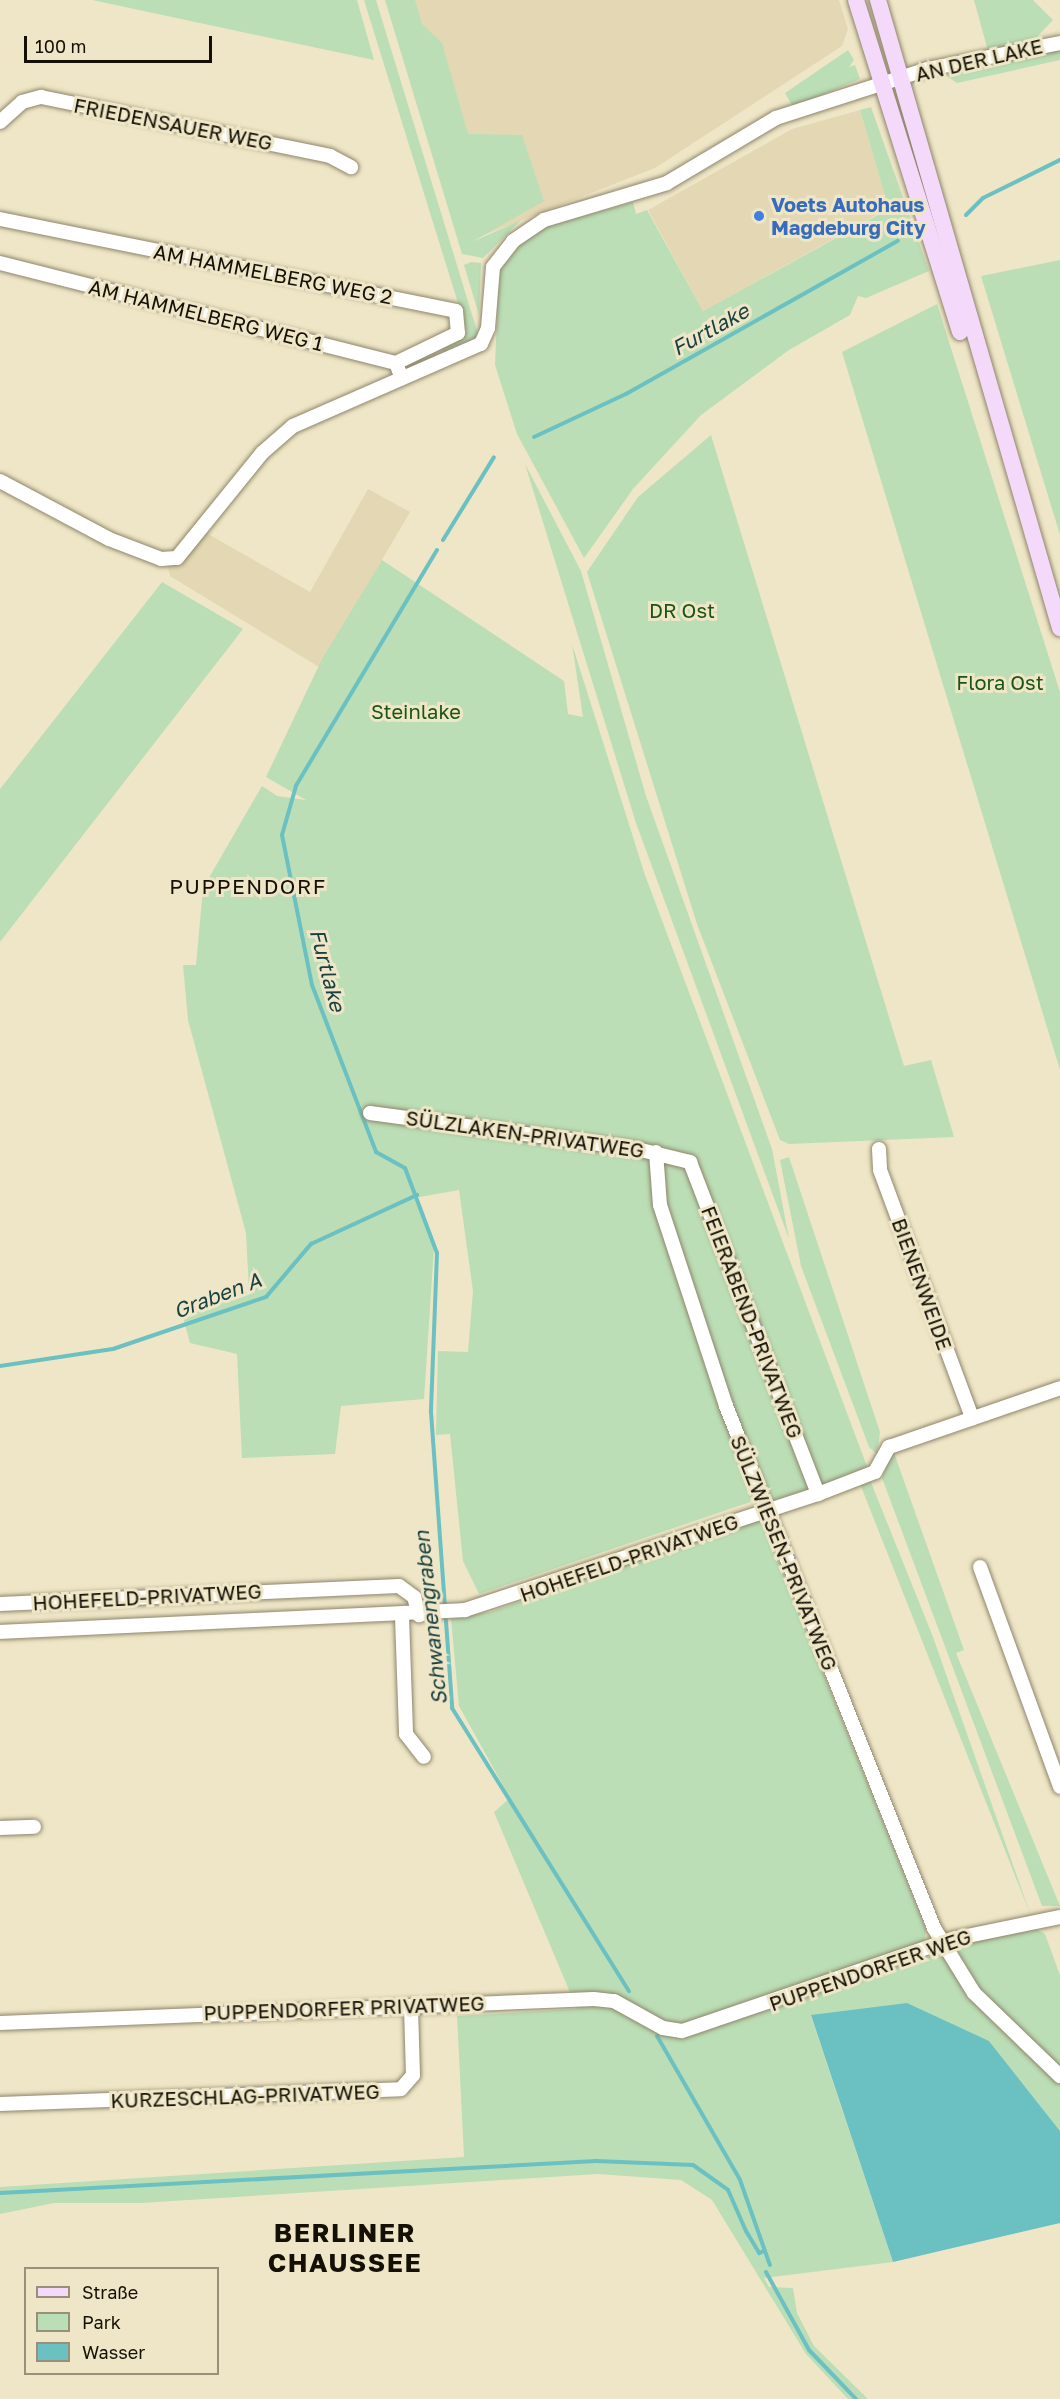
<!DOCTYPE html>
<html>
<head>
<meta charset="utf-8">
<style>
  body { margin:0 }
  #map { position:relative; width:1060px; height:2399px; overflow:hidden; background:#efe6c7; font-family:"Golos Text",sans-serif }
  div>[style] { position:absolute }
  .built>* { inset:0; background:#e3d8b3 }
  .green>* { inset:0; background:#bbdeb6 }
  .water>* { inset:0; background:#6bc1c1 }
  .stream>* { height:4px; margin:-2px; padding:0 2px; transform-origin:2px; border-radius:2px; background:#6bc1c1 }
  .roads { filter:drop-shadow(0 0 2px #8e866b) drop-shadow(0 0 2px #8e866b) }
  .minor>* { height:14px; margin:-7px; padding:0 7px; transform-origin:7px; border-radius:7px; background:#fff }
  .major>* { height:16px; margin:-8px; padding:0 8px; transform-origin:8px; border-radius:8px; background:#f4d9fb }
  .dots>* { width:16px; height:16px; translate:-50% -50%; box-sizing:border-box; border:3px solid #efe6c7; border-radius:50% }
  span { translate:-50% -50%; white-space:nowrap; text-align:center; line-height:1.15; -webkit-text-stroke:6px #efe6c7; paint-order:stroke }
  .street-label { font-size:20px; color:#141006 }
  .shop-label { font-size:20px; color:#366cbe; font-weight:700 }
  .left { translate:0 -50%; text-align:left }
  .park-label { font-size:20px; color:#1b5513 }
  .water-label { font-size:21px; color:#184141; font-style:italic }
  .neighbourhood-label { font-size:21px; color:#141006; letter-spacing:1.5px }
  .district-label { font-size:26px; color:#141006; font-weight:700; letter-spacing:1.5px }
  .legend { position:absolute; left:24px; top:2267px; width:195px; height:108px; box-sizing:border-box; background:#efe6c7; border:2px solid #97907a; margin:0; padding:8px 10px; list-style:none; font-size:18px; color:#141006 }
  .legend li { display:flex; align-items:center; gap:12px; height:30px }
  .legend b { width:30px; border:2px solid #97907a }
  .scale { position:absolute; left:24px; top:36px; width:188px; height:27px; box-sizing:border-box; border:3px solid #141006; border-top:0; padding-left:8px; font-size:18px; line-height:21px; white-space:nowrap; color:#141006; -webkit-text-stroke:4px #efe6c7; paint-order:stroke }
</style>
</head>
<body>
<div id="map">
  <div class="built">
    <div style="clip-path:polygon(392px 0,839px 0,848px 29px,842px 46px,655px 168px,466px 242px)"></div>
    <div style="clip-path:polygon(860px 110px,889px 208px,703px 311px,648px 210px,792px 129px)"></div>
    <div style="clip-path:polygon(368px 489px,410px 512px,319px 667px,170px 576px,166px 560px,201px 530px,310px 592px)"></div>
  </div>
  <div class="green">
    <div style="clip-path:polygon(92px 0,357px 0,374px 60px,125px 7px)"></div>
    <div style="clip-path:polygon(364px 0,376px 0,478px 334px,470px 344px,414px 368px,407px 364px,443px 352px,441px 345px,467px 332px)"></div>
    <div style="clip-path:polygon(385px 0,415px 0,422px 24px,442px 43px,468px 134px,522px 135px,544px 201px,472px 242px,521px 220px,483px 258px,462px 254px)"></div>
    <div style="clip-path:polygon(974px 0,1033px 0,1053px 20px,1034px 40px,988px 51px)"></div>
    <div style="clip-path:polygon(1060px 49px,1060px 60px,957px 83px,941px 72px)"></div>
    <div style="clip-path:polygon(848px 50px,854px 60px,849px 67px,855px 65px,860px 79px,793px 107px,785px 93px)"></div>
    <div style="clip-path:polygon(871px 107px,929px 271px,866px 298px,858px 296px,850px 315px,789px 350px,701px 415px,633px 489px,584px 558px,517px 434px,495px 365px,499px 268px,513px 249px,545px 227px,633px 202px,636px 214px,647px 210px,703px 311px,889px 209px,860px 110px)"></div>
    <div style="clip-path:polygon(1060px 260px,1060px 535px,981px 276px)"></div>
    <div style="clip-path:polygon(471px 262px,481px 263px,479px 315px,464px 265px)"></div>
    <div style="clip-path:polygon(937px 304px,1060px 692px,1060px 1070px,842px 352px)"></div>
    <div style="clip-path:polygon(711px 435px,904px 1066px,931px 1060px,954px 1137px,789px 1144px,780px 1140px,697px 924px,587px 572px,638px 497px)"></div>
    <div style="clip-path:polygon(525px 464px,581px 571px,646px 796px,772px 1149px,789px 1239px,636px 823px)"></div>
    <div style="clip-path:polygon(382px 560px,564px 681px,568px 714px,583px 717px,572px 644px,645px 875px,868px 1469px,773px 1501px,753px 1501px,479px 1594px,463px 1561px,450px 1434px,436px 1435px,438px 1351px,468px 1352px,473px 1291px,459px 1190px,414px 1198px,434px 1247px,424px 1399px,341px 1406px,335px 1454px,242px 1458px,237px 1354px,190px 1343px,183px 1317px,249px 1291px,246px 1233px,188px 1020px,183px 965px,196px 965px,203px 888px,262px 786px,277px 796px,306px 800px,266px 777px,322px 659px)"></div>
    <div style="clip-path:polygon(162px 582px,243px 629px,0 942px,0 789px)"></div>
    <div style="clip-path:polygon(789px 1157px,880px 1432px,877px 1454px,869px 1447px,801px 1266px,780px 1160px)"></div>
    <div style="clip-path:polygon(893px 1450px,964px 1650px,956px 1653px,1060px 1906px,1042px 1906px,882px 1478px)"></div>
    <div style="clip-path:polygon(870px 1480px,933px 1637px,1031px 1916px,860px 1484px)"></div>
    <div style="clip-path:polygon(761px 1518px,926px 1929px,924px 1945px,802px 1986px,806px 1998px,967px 1943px,1035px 1928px,1045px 1934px,1060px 1975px,1060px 2131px,989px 2041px,811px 2016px,893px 2262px,764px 2278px,769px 2287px,793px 2288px,797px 2313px,814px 2346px,868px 2399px,848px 2399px,806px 2354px,712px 2200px,681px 2180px,598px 2174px,141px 2203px,54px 2203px,0 2214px,0 2187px,464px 2157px,457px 2016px,577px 2009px,494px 1812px,510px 1798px,459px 1706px,451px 1618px,490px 1612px)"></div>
  </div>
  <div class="water">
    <div style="clip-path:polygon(907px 2003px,989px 2041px,1060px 2131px,1060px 2223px,893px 2262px,811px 2015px)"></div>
  </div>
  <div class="stream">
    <div style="left:966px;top:215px;width:24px;rotate:-45deg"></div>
    <div style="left:983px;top:198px;width:86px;rotate:-26.3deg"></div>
    <div style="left:534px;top:437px;width:102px;rotate:-25.1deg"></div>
    <div style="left:626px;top:394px;width:312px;rotate:-29.4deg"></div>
    <div style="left:443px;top:540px;width:97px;rotate:-58.4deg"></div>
    <div style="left:437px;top:550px;width:275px;rotate:120.9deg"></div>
    <div style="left:296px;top:786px;width:51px;rotate:105.9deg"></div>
    <div style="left:282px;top:835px;width:153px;rotate:78.7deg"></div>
    <div style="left:312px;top:985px;width:179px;rotate:69deg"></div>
    <div style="left:376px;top:1152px;width:33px;rotate:29deg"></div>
    <div style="left:405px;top:1168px;width:91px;rotate:69.4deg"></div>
    <div style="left:437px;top:1253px;width:159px;rotate:92.2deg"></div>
    <div style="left:431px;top:1412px;width:297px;rotate:85.9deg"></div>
    <div style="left:452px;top:1708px;width:334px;rotate:58deg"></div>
    <div style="left:0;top:1366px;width:114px;rotate:-8.6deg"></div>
    <div style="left:113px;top:1349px;width:162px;rotate:-18.8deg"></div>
    <div style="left:266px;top:1297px;width:70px;rotate:-49.7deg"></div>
    <div style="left:311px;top:1244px;width:117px;rotate:-24.8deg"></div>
    <div style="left:657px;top:2036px;width:166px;rotate:60deg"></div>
    <div style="left:740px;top:2180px;width:90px;rotate:70.6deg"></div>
    <div style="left:0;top:2193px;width:597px;rotate:-3.07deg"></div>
    <div style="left:596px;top:2161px;width:97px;rotate:2.4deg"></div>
    <div style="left:693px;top:2165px;width:43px;rotate:35.5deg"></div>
    <div style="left:728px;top:2190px;width:45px;rotate:66.3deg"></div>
    <div style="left:746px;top:2231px;width:26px;rotate:59deg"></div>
    <div style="left:759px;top:2253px;width:5px;rotate:-22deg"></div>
    <div style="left:766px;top:2272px;width:89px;rotate:61.1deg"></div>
    <div style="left:809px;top:2350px;width:68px;rotate:46.2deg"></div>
  </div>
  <div class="roads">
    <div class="minor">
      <div style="left:0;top:122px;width:30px;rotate:-42deg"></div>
      <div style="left:22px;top:102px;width:20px;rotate:-15deg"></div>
      <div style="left:41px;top:97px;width:295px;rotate:11.5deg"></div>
      <div style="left:330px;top:156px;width:24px;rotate:28deg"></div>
      <div style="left:0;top:219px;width:465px;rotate:11.4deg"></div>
      <div style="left:456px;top:311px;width:22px;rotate:85deg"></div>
      <div style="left:458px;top:333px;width:69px;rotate:154.2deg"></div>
      <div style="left:0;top:263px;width:408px;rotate:14.2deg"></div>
      <div style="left:396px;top:363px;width:9px;rotate:69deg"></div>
      <div style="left:0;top:481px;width:123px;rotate:28deg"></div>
      <div style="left:109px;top:539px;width:56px;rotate:21deg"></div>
      <div style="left:161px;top:559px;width:16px;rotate:-4deg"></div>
      <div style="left:177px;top:558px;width:135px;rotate:-51deg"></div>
      <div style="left:262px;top:453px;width:41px;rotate:-41.1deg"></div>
      <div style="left:293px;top:426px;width:205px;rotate:-23.6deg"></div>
      <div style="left:481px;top:344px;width:17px;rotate:-66deg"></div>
      <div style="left:488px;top:328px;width:61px;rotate:-85.3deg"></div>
      <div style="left:493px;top:267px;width:33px;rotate:-52deg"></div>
      <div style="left:513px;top:241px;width:37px;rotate:-34deg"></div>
      <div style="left:544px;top:220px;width:128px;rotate:-16.7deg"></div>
      <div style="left:667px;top:183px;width:127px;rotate:-30.8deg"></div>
      <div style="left:776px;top:118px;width:160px;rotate:-17.9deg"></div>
      <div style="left:928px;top:69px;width:135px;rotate:-11.1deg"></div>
      <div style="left:370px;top:1113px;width:269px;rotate:7.7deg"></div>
      <div style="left:637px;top:1149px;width:55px;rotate:13.8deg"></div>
      <div style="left:690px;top:1162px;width:356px;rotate:68.9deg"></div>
      <div style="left:879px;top:1149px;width:21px;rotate:87deg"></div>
      <div style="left:880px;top:1170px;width:265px;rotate:69.6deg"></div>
      <div style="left:656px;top:1152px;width:53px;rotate:85.7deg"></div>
      <div style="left:660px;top:1205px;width:212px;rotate:71.8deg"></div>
      <div style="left:726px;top:1406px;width:562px;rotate:68.27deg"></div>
      <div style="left:934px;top:1928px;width:76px;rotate:58.4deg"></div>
      <div style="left:974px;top:1993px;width:120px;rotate:44deg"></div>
      <div style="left:980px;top:1567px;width:234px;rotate:70deg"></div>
      <div style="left:0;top:1604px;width:399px;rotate:-2.6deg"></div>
      <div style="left:399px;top:1586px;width:19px;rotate:36deg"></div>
      <div style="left:414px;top:1597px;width:19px;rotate:74deg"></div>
      <div style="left:402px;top:1617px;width:117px;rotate:88deg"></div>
      <div style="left:406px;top:1734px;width:29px;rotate:52deg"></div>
      <div style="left:0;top:1632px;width:466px;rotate:-2.7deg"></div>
      <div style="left:465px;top:1610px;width:372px;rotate:-18.2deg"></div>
      <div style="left:818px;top:1494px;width:61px;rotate:-21.1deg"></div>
      <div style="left:875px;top:1472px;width:29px;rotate:-61deg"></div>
      <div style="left:889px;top:1447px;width:181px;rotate:-19deg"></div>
      <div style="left:0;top:1828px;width:34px;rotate:-2deg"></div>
      <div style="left:0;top:2023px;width:594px;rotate:-2.31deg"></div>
      <div style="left:594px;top:1999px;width:20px;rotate:6deg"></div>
      <div style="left:614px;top:2001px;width:56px;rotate:28.9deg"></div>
      <div style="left:663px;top:2028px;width:19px;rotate:9deg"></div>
      <div style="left:682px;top:2031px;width:286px;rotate:-18.8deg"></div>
      <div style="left:953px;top:1939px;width:109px;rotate:-11.6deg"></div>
      <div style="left:0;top:2104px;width:401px;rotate:-2.1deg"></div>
      <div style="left:401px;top:2089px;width:18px;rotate:-49deg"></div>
      <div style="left:413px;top:2075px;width:69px;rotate:-91.7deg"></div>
    </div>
    <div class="major">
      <div style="left:856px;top:0;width:348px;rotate:72.6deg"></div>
      <div style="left:878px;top:0;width:654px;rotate:73.84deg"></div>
    </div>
  </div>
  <div class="dots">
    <div style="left:759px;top:216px;background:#3f7fe0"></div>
  </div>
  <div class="street-label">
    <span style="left:979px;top:60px;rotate:-13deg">AN DER LAKE</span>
    <span style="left:173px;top:124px;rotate:11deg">FRIEDENSAUER WEG</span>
    <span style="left:273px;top:274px;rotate:11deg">AM HAMMELBERG WEG 2</span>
    <span style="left:206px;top:315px;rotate:14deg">AM HAMMELBERG WEG 1</span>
    <span style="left:525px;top:1134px;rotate:8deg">SÜLZLAKEN-PRIVATWEG</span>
    <span style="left:922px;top:1284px;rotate:70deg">BIENENWEIDE</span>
    <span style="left:752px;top:1322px;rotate:69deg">FEIERABEND-PRIVATWEG</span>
    <span style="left:784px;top:1553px;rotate:68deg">SÜLZWIESEN-PRIVATWEG</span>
    <span style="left:629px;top:1558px;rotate:-19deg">HOHEFELD-PRIVATWEG</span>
    <span style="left:147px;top:1597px;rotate:-3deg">HOHEFELD-PRIVATWEG</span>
    <span style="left:870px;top:1970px;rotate:-19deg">PUPPENDORFER WEG</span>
    <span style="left:344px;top:2008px;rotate:-2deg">PUPPENDORFER PRIVATWEG</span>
    <span style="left:245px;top:2096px;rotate:-2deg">KURZESCHLAG-PRIVATWEG</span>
  </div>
  <div class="shop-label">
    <span class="left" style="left:771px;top:216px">Voets Autohaus<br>Magdeburg City</span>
  </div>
  <div class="park-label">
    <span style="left:682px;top:610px">DR Ost</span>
    <span style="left:1000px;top:682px">Flora Ost</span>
    <span style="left:416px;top:711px">Steinlake</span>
  </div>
  <div class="water-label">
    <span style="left:710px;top:329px;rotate:-29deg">Furtlake</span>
    <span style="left:328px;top:970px;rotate:75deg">Furtlake</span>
    <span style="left:217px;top:1295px;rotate:-21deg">Graben A</span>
    <span style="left:430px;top:1618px;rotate:-96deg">Schwanengraben</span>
  </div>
  <div class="neighbourhood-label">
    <span style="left:248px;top:886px">PUPPENDORF</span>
  </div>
  <div class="district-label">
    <span style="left:345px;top:2248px">BERLINER<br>CHAUSSEE</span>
  </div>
  <ul class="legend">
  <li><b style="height:8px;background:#f4d9fb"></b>Straße</li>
  <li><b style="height:16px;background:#bbdeb6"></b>Park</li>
  <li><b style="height:16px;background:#6bc1c1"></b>Wasser</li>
  </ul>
  <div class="scale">100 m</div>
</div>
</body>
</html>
